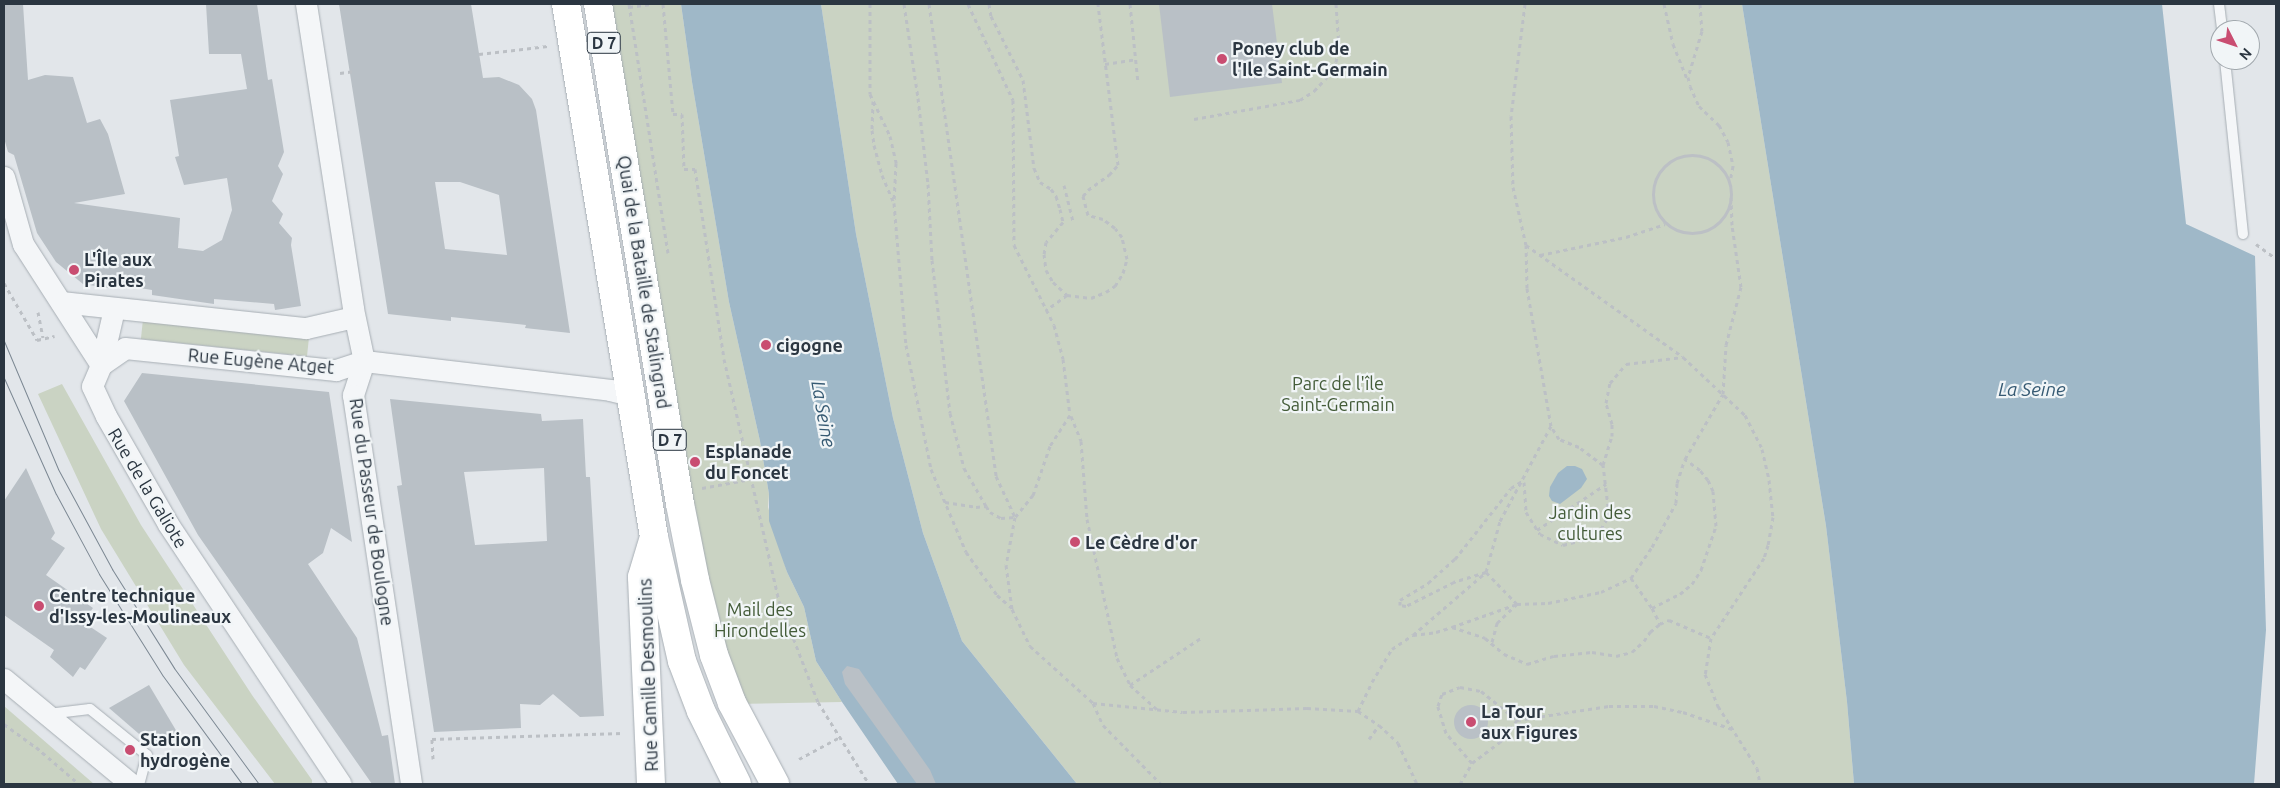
<!DOCTYPE html>
<html>
<head>
<meta charset="utf-8">
<style>
  body { margin:0 }
  #map { position:relative; width:2280px; height:788px; overflow:hidden; background:#e2e6ea; font-family:Ubuntu,sans-serif }
  div>[style] { position:absolute }
  .green>* { inset:0; background:#cad3c3; transform-origin:0 0 }
  .water>* { inset:0; background:#9fb8c8 }
  .building>* { inset:0; background:#b9c0c6 }
  .round { border-radius:50% }
  .path>* { height:3px; margin-top:-1.5px; transform-origin:0; background:repeating-linear-gradient(90deg,#bcc0c5 0 4px,transparent 0 8px) }
  .path>.ring { margin:-1.5px; padding:0; box-sizing:content-box; background:none; border:3px solid #bcc0c5; border-radius:50% }
  .roads { filter:drop-shadow(0 0 1px #a7aeb4) drop-shadow(0 0 1px #a7aeb4) }
  .lane>* { height:10px; margin:-5px; padding:0 5px; transform-origin:5px; border-radius:5px; background:#f4f6f8 }
  .street>* { height:21px; margin:-10.5px; padding:0 10.5px; transform-origin:10.5px; border-radius:10.5px; background:#f4f6f8 }
  .secondary>* { height:28px; margin:-14px; padding:0 14px; transform-origin:14px; border-radius:14px; background:#fff }
  .primary>* { height:28px; margin:-14px; padding:0 14px; transform-origin:14px; border-radius:14px; background:#fff }
  .tram>* { height:1px; margin:-0.5px; padding:0 0.5px; transform-origin:0.5px; border-radius:0.5px; background:#7c8893 }
  .dots>* { width:14px; height:14px; translate:-50% -50%; box-sizing:border-box; border:2px solid #f1f5f7; border-radius:50% }
  span { translate:-50% -50%; white-space:nowrap; text-align:center; line-height:1.15; -webkit-text-stroke:4.5px #f1f5f7; paint-order:stroke }
  .shield-label span { padding:1px 4px; background:#f1f5f7; border:1px solid; border-radius:4px; -webkit-text-stroke-width:0 }
  .shield-label { font-size:16px; color:#2b3641; font-weight:700 }
  .poi-label { font-size:18px; color:#2b3641; font-weight:700 }
  .left { translate:0 -50%; text-align:left }
  .street-label { font-size:18px; color:#2b3641 }
  .park-label { font-size:18px; color:#445c39 }
  .water-label { font-size:19px; color:#365a73; font-style:italic }
  .frame { position:absolute; inset:0; border:5px solid #2b3641; pointer-events:none }
  .north { position:absolute; left:2210px; top:20px; width:50px; height:50px; box-sizing:border-box; background:#f1f5f7; border:1px solid #a2a9ae; border-radius:50%; rotate:131deg; font-size:14px; font-weight:700; line-height:20px; text-align:center; color:#2b3641 }
  .north::after { content:''; display:block; margin:auto; width:18px; height:22px; background:#c94d71; clip-path:polygon(50% 0,100% 100%,50% 72%,0 100%) }
</style>
</head>
<body>
<div id="map">
  <div class="green">
    <div style="clip-path:polygon(612px 4px,681px 4px,692px 82px,729px 302px,760px 441px,769px 494px,768px 507px,787px 572px,804px 607px,816px 661px,842px 702px,734px 704px,675px 462px)"></div>
    <div style="clip-path:polygon(821px 4px,1742px 4px,1826px 526px,1847px 702px,1854px 784px,1077px 784px,962px 641px,923px 533px,893px 418px,856px 234px)"></div>
    <div style="left:143px;top:319px;width:167px;height:20px;rotate:6deg"></div>
    <div style="clip-path:polygon(62px 384px,141px 525px,252px 695px,312px 780px,312px 784px,275px 784px,184px 665px,101px 529px,38px 394px)"></div>
    <div style="clip-path:polygon(4px 706px,94px 784px,4px 784px)"></div>
  </div>
  <div class="water">
    <div style="clip-path:polygon(681px 4px,821px 4px,856px 234px,893px 418px,923px 533px,962px 641px,1077px 784px,898px 784px,842px 702px,816px 661px,804px 607px,787px 572px,769px 521px,769px 494px,760px 441px,729px 302px,692px 82px)"></div>
    <div style="clip-path:polygon(1742px 4px,2162px 4px,2186px 224px,2255px 256px,2266px 630px,2254px 784px,1854px 784px,1847px 702px,1826px 526px)"></div>
    <div style="clip-path:polygon(1567px 466px,1575px 466px,1582px 469px,1587px 479px,1581px 488px,1560px 504px,1552px 501px,1549px 496px,1550px 487px,1558px 473px)"></div>
  </div>
  <div class="building">
    <div style="clip-path:polygon(4px 4px,23px 4px,28px 80px,45px 75px,73px 77px,87px 123px,100px 119px,108px 134px,125px 194px,74px 203px,180px 218px,178px 248px,203px 251px,222px 240px,232px 210px,227px 178px,184px 185px,175px 157px,179px 156px,170px 100px,247px 89px,241px 54px,209px 54px,206px 4px,257px 4px,268px 80px,272px 79px,284px 152px,278px 166px,283px 174px,272px 201px,283px 214px,279px 223px,292px 238px,291px 245px,301px 306px,275px 310px,274px 304px,214px 299px,214px 304px,152px 295px,152px 290px,115px 284px,114px 289px,83px 284px,56px 262px,37px 233px,14px 155px,8px 152px,4px 138px)"></div>
    <div style="clip-path:polygon(evenodd,339px 4px,471px 4px,483px 78px,499px 77px,519px 85px,532px 99px,536px 110px,570px 333px,525px 328px,526px 325px,451px 317px,451px 321px,388px 314px,339px 4px,435px 182px,460px 182px,499px 195px,507px 255px,445px 249px,435px 182px)"></div>
    <div style="clip-path:polygon(1159px 4px,1272px 4px,1282px 83px,1170px 97px)"></div>
    <div style="clip-path:polygon(142px 373px,329px 392px,352px 542px,331px 528px,323px 553px,308px 564px,357px 638px,382px 736px,388px 735px,395px 784px,372px 784px,198px 535px,124px 401px)"></div>
    <div style="clip-path:polygon(evenodd,390px 399px,541px 414px,542px 421px,583px 419px,586px 477px,590px 477px,604px 716px,580px 717px,553px 694px,540px 705px,520px 704px,521px 728px,434px 732px,397px 486px,402px 485px,390px 399px,544px 468px,547px 541px,475px 545px,464px 472px,544px 468px)"></div>
    <div style="clip-path:polygon(26px 468px,55px 533px,51px 539px,65px 548px,46px 575px,93px 608px,83px 622px,107px 638px,85px 670px,80px 667px,73px 677px,50px 657px,54px 650px,4px 615px,4px 501px)"></div>
    <div style="clip-path:polygon(847px 666px,859px 669px,930px 770px,936px 784px,917px 784px,845px 684px,842px 672px)"></div>
    <div style="clip-path:polygon(149px 685px,177px 732px,153px 746px,109px 708px)"></div>
    <div class="round" style="left:1454px;top:705px;width:34px;height:34px"></div>
  </div>
  <div class="path">
    <div style="left:629px;top:4px;width:252px;rotate:81.1deg"></div>
    <div style="left:663px;top:4px;width:110px;rotate:84.8deg"></div>
    <div style="left:673px;top:114px;width:9px"></div>
    <div style="left:682px;top:114px;width:55px;rotate:87.9deg"></div>
    <div style="left:684px;top:169px;width:11px"></div>
    <div style="left:695px;top:169px;width:192px;rotate:81.3deg"></div>
    <div style="left:724px;top:359px;width:248px;rotate:77.2deg"></div>
    <div style="left:779px;top:601px;width:108px;rotate:68.9deg"></div>
    <div style="left:818px;top:702px;width:97px;rotate:58.1deg"></div>
    <div style="left:870px;top:4px;width:90px;rotate:90deg"></div>
    <div style="left:870px;top:94px;width:47px;rotate:64.5deg"></div>
    <div style="left:890px;top:136px;width:28px;rotate:77deg"></div>
    <div style="left:896px;top:163px;width:40px;rotate:92.9deg"></div>
    <div style="left:894px;top:203px;width:143px;rotate:85.2deg"></div>
    <div style="left:906px;top:345px;width:126px;rotate:78.6deg"></div>
    <div style="left:931px;top:469px;width:90px;rotate:67.1deg"></div>
    <div style="left:966px;top:552px;width:53px;rotate:54.2deg"></div>
    <div style="left:997px;top:595px;width:20px;rotate:41deg"></div>
    <div style="left:904px;top:4px;width:95px;rotate:81.5deg"></div>
    <div style="left:918px;top:98px;width:87px;rotate:83.4deg"></div>
    <div style="left:928px;top:184px;width:76px;rotate:87deg"></div>
    <div style="left:932px;top:260px;width:154px;rotate:83.3deg"></div>
    <div style="left:950px;top:413px;width:57px;rotate:75.7deg"></div>
    <div style="left:964px;top:468px;width:44px;rotate:59.9deg"></div>
    <div style="left:986px;top:506px;width:7px;rotate:56deg"></div>
    <div style="left:990px;top:512px;width:13px;rotate:29deg"></div>
    <div style="left:1001px;top:518px;width:14px;rotate:-4deg"></div>
    <div style="left:929px;top:4px;width:477px;rotate:81.9deg"></div>
    <div style="left:996px;top:476px;width:45px;rotate:65.1deg"></div>
    <div style="left:968px;top:4px;width:106px;rotate:64.9deg"></div>
    <div style="left:1013px;top:100px;width:145px;rotate:89.6deg"></div>
    <div style="left:1014px;top:245px;width:89px;rotate:63.4deg"></div>
    <div style="left:1054px;top:325px;width:35px;rotate:75deg"></div>
    <div style="left:1063px;top:359px;width:56px;rotate:82.9deg"></div>
    <div style="left:1070px;top:415px;width:37px;rotate:123deg"></div>
    <div style="left:1050px;top:446px;width:52px;rotate:109.1deg"></div>
    <div style="left:1033px;top:495px;width:28px;rotate:129deg"></div>
    <div style="left:1015px;top:517px;width:49px;rotate:100.6deg"></div>
    <div style="left:1006px;top:565px;width:44px;rotate:82.2deg"></div>
    <div style="left:1012px;top:609px;width:41px;rotate:64.1deg"></div>
    <div style="left:1030px;top:646px;width:85px;rotate:42.1deg"></div>
    <div style="left:1093px;top:703px;width:24px;rotate:66deg"></div>
    <div style="left:1103px;top:725px;width:83px;rotate:45.5deg"></div>
    <div style="left:989px;top:4px;width:12px;rotate:81deg"></div>
    <div style="left:991px;top:16px;width:72px;rotate:63.4deg"></div>
    <div style="left:1023px;top:80px;width:89px;rotate:82.9deg"></div>
    <div style="left:1034px;top:168px;width:15px;rotate:67deg"></div>
    <div style="left:1040px;top:182px;width:13px;rotate:32deg"></div>
    <div style="left:1051px;top:189px;width:9px;rotate:54deg"></div>
    <div style="left:1056px;top:196px;width:14px;rotate:73deg"></div>
    <div style="left:1060px;top:209px;width:13px;rotate:77deg"></div>
    <div style="left:1063px;top:222px;width:26px;rotate:130deg"></div>
    <div style="left:1046px;top:242px;width:12px;rotate:99deg"></div>
    <div style="left:1044px;top:254px;width:16px;rotate:83deg"></div>
    <div style="left:1046px;top:270px;width:14px;rotate:60deg"></div>
    <div style="left:1053px;top:282px;width:19px;rotate:43deg"></div>
    <div style="left:1067px;top:295px;width:26px;rotate:144deg"></div>
    <div style="left:1130px;top:4px;width:79px;rotate:84.2deg"></div>
    <div style="left:1525px;top:4px;width:113px;rotate:97.1deg"></div>
    <div style="left:1511px;top:116px;width:71px;rotate:88.4deg"></div>
    <div style="left:1513px;top:187px;width:59px;rotate:77.4deg"></div>
    <div style="left:1526px;top:245px;width:193px;rotate:35.5deg"></div>
    <div style="left:1683px;top:357px;width:85px;rotate:43.1deg"></div>
    <div style="left:1745px;top:415px;width:38px;rotate:63deg"></div>
    <div style="left:1762px;top:449px;width:32px;rotate:77deg"></div>
    <div style="left:1769px;top:480px;width:37px;rotate:84deg"></div>
    <div style="left:1773px;top:517px;width:28px;rotate:100deg"></div>
    <div style="left:1768px;top:545px;width:14px;rotate:107deg"></div>
    <div style="left:1764px;top:558px;width:96px;rotate:123.5deg"></div>
    <div style="left:1711px;top:638px;width:36px;rotate:99deg"></div>
    <div style="left:1705px;top:674px;width:35px;rotate:68deg"></div>
    <div style="left:1718px;top:706px;width:73px;rotate:57.8deg"></div>
    <div style="left:1757px;top:768px;width:16px;rotate:79deg"></div>
    <div style="left:1664px;top:4px;width:41px;rotate:77.3deg"></div>
    <div style="left:1673px;top:44px;width:38px;rotate:68deg"></div>
    <div style="left:1700px;top:4px;width:27px;rotate:86deg"></div>
    <div style="left:1702px;top:31px;width:48px;rotate:106.9deg"></div>
    <div style="left:1688px;top:77px;width:9px;rotate:77deg"></div>
    <div style="left:1690px;top:86px;width:22px;rotate:66deg"></div>
    <div style="left:1699px;top:106px;width:28px;rotate:44deg"></div>
    <div style="left:1719px;top:125px;width:19px;rotate:62deg"></div>
    <div style="left:1728px;top:142px;width:25px;rotate:78deg"></div>
    <div style="left:1733px;top:166px;width:16px;rotate:101deg"></div>
    <div style="left:629px;top:7px;width:22px;rotate:-8deg"></div>
    <div style="left:479px;top:54px;width:69px;rotate:-6.6deg"></div>
    <div style="left:1105px;top:64px;width:31px;rotate:-9deg"></div>
    <div style="left:340px;top:73px;width:15px;rotate:-8deg"></div>
    <div style="left:873px;top:101px;width:29px;rotate:92deg"></div>
    <div style="left:872px;top:130px;width:15px;rotate:82deg"></div>
    <div style="left:874px;top:145px;width:31px;rotate:75deg"></div>
    <div style="left:882px;top:175px;width:28px;rotate:67deg"></div>
    <div style="left:1194px;top:119px;width:108px;rotate:-10.2deg"></div>
    <div style="left:1300px;top:100px;width:17px;rotate:-33deg"></div>
    <div style="left:1314px;top:91px;width:19px;rotate:-47deg"></div>
    <div style="left:1327px;top:77px;width:17px;rotate:-59deg"></div>
    <div style="left:1336px;top:62px;width:15px;rotate:-79deg"></div>
    <div style="left:1339px;top:47px;width:43px;rotate:-94deg"></div>
    <div class="ring" style="left:1653px;top:155px;width:75px;height:75px"></div>
    <div style="left:1064px;top:185px;width:37px;rotate:76deg"></div>
    <div style="left:2256px;top:244px;width:22px;rotate:36deg"></div>
    <div style="left:1540px;top:255px;width:88px;rotate:-11.8deg"></div>
    <div style="left:1626px;top:237px;width:41px;rotate:-18.4deg"></div>
    <div style="left:4px;top:283px;width:66px;rotate:59.9deg"></div>
    <div style="left:37px;top:340px;width:18px;rotate:-13deg"></div>
    <div style="left:1067px;top:295px;width:24px;rotate:7deg"></div>
    <div style="left:1091px;top:298px;width:16px;rotate:-22deg"></div>
    <div style="left:1106px;top:292px;width:11px;rotate:-34deg"></div>
    <div style="left:1115px;top:286px;width:15px;rotate:-58deg"></div>
    <div style="left:1123px;top:273px;width:15px;rotate:-74deg"></div>
    <div style="left:1127px;top:259px;width:23px;rotate:-103deg"></div>
    <div style="left:1122px;top:237px;width:11px;rotate:-128deg"></div>
    <div style="left:1115px;top:228px;width:15px;rotate:-143deg"></div>
    <div style="left:1103px;top:219px;width:16px;rotate:-165deg"></div>
    <div style="left:1088px;top:215px;width:20px;rotate:-105deg"></div>
    <div style="left:1083px;top:196px;width:8px;rotate:-50deg"></div>
    <div style="left:1088px;top:190px;width:26px;rotate:-36deg"></div>
    <div style="left:1109px;top:175px;width:13px;rotate:-48deg"></div>
    <div style="left:1118px;top:165px;width:162px;rotate:-97.1deg"></div>
    <div style="left:38px;top:312px;width:26px;rotate:79deg"></div>
    <div style="left:1071px;top:416px;width:27px;rotate:68deg"></div>
    <div style="left:1081px;top:441px;width:78px;rotate:85.6deg"></div>
    <div style="left:1087px;top:519px;width:142px;rotate:77.8deg"></div>
    <div style="left:1117px;top:658px;width:30px;rotate:64deg"></div>
    <div style="left:1130px;top:685px;width:36px;rotate:42deg"></div>
    <div style="left:1603px;top:465px;width:30px;rotate:-73deg"></div>
    <div style="left:1612px;top:436px;width:12px;rotate:-90deg"></div>
    <div style="left:1612px;top:424px;width:22px;rotate:-106deg"></div>
    <div style="left:1606px;top:403px;width:20px;rotate:-79deg"></div>
    <div style="left:1610px;top:383px;width:25px;rotate:-50deg"></div>
    <div style="left:1626px;top:364px;width:57px;rotate:-7deg"></div>
    <div style="left:1524px;top:482px;width:30px;rotate:86deg"></div>
    <div style="left:1526px;top:512px;width:26px;rotate:58deg"></div>
    <div style="left:1540px;top:534px;width:25px;rotate:26deg"></div>
    <div style="left:1563px;top:545px;width:35px;rotate:-15deg"></div>
    <div style="left:1597px;top:536px;width:24px;rotate:-60deg"></div>
    <div style="left:1609px;top:515px;width:50px;rotate:-96.8deg"></div>
    <div style="left:1603px;top:465px;width:30px;rotate:-143deg"></div>
    <div style="left:1579px;top:447px;width:22px;rotate:-158deg"></div>
    <div style="left:1559px;top:439px;width:15px;rotate:-122deg"></div>
    <div style="left:702px;top:488px;width:50px;rotate:-10.4deg"></div>
    <div style="left:945px;top:502px;width:31px;rotate:9deg"></div>
    <div style="left:976px;top:507px;width:10px;rotate:-6deg"></div>
    <div style="left:1537px;top:530px;width:83px;rotate:-33.7deg"></div>
    <div style="left:1631px;top:578px;width:37px;rotate:55deg"></div>
    <div style="left:1652px;top:608px;width:31px;rotate:-27deg"></div>
    <div style="left:1680px;top:594px;width:16px;rotate:-40deg"></div>
    <div style="left:1692px;top:584px;width:17px;rotate:-57deg"></div>
    <div style="left:1701px;top:570px;width:46px;rotate:-71.2deg"></div>
    <div style="left:1716px;top:526px;width:35px;rotate:-95deg"></div>
    <div style="left:1713px;top:491px;width:12px;rotate:-114deg"></div>
    <div style="left:1708px;top:480px;width:13px;rotate:-129deg"></div>
    <div style="left:1700px;top:470px;width:19px;rotate:-144deg"></div>
    <div style="left:1652px;top:608px;width:18px;rotate:63deg"></div>
    <div style="left:1452px;top:627px;width:69px;rotate:-19.5deg"></div>
    <div style="left:1517px;top:604px;width:31px;rotate:-2deg"></div>
    <div style="left:1548px;top:603px;width:54px;rotate:-11.7deg"></div>
    <div style="left:1601px;top:592px;width:33px;rotate:-25deg"></div>
    <div style="left:1631px;top:578px;width:37px;rotate:-56deg"></div>
    <div style="left:1652px;top:547px;width:50px;rotate:-61.4deg"></div>
    <div style="left:1676px;top:503px;width:20px;rotate:-87deg"></div>
    <div style="left:1677px;top:483px;width:25px;rotate:-72deg"></div>
    <div style="left:1685px;top:459px;width:75px;rotate:-59.7deg"></div>
    <div style="left:1723px;top:394px;width:49px;rotate:-86.5deg"></div>
    <div style="left:1726px;top:345px;width:60px;rotate:-75.5deg"></div>
    <div style="left:1741px;top:287px;width:63px;rotate:-98.3deg"></div>
    <div style="left:1732px;top:225px;width:28px;rotate:-92deg"></div>
    <div style="left:1413px;top:635px;width:96px;rotate:-40.8deg"></div>
    <div style="left:1486px;top:572px;width:53px;rotate:-74.6deg"></div>
    <div style="left:1500px;top:521px;width:108px;rotate:-61.8deg"></div>
    <div style="left:1551px;top:426px;width:140px;rotate:-99.9deg"></div>
    <div style="left:1527px;top:288px;width:43px;rotate:-91.3deg"></div>
    <div style="left:1492px;top:642px;width:20px;rotate:-75deg"></div>
    <div style="left:1497px;top:623px;width:28px;rotate:-44deg"></div>
    <div style="left:1517px;top:604px;width:45px;rotate:-134.1deg"></div>
    <div style="left:1486px;top:572px;width:34px;rotate:163deg"></div>
    <div style="left:1454px;top:582px;width:54px;rotate:153.4deg"></div>
    <div style="left:1406px;top:606px;width:6px;rotate:-171deg"></div>
    <div style="left:1400px;top:605px;width:5px;rotate:-90deg"></div>
    <div style="left:1400px;top:600px;width:33px;rotate:-31deg"></div>
    <div style="left:1428px;top:583px;width:36px;rotate:-42deg"></div>
    <div style="left:1455px;top:559px;width:90px;rotate:-51.7deg"></div>
    <div style="left:1511px;top:488px;width:13px;rotate:-32deg"></div>
    <div style="left:1130px;top:685px;width:85px;rotate:-33.5deg"></div>
    <div style="left:1093px;top:703px;width:90px;rotate:5.7deg"></div>
    <div style="left:1183px;top:712px;width:124px;rotate:-1.8deg"></div>
    <div style="left:1307px;top:708px;width:51px;rotate:3.4deg"></div>
    <div style="left:1358px;top:711px;width:25px;rotate:34deg"></div>
    <div style="left:1379px;top:725px;width:26px;rotate:43deg"></div>
    <div style="left:1398px;top:743px;width:45px;rotate:65.1deg"></div>
    <div style="left:1358px;top:711px;width:32px;rotate:-64deg"></div>
    <div style="left:1372px;top:682px;width:39px;rotate:-59deg"></div>
    <div style="left:1392px;top:649px;width:25px;rotate:-34deg"></div>
    <div style="left:1413px;top:635px;width:23px;rotate:-7deg"></div>
    <div style="left:1436px;top:632px;width:17px;rotate:-17deg"></div>
    <div style="left:1452px;top:627px;width:35px;rotate:18deg"></div>
    <div style="left:1485px;top:638px;width:25px;rotate:40deg"></div>
    <div style="left:1504px;top:654px;width:25px;rotate:23deg"></div>
    <div style="left:1527px;top:664px;width:28px;rotate:-17deg"></div>
    <div style="left:1554px;top:656px;width:38px;rotate:-6deg"></div>
    <div style="left:1592px;top:652px;width:24px;rotate:9deg"></div>
    <div style="left:1616px;top:656px;width:16px;rotate:-14deg"></div>
    <div style="left:1632px;top:652px;width:16px;rotate:-43deg"></div>
    <div style="left:1644px;top:641px;width:11px;rotate:-56deg"></div>
    <div style="left:1650px;top:632px;width:13px;rotate:-39deg"></div>
    <div style="left:1660px;top:624px;width:10px;rotate:-24deg"></div>
    <div style="left:1669px;top:620px;width:46px;rotate:23.2deg"></div>
    <div style="left:4px;top:724px;width:39px;rotate:36deg"></div>
    <div style="left:36px;top:747px;width:57px;rotate:40.7deg"></div>
    <div style="left:1369px;top:739px;width:17px;rotate:-54deg"></div>
    <div style="left:433px;top:759px;width:20px;rotate:-93deg"></div>
    <div style="left:432px;top:739px;width:191px;rotate:-1.8deg"></div>
    <div style="left:799px;top:759px;width:47px;rotate:-28.2deg"></div>
    <div style="left:1472px;top:763px;width:40px;rotate:-131deg"></div>
    <div style="left:1446px;top:733px;width:28px;rotate:-107deg"></div>
    <div style="left:1438px;top:706px;width:13px;rotate:-72deg"></div>
    <div style="left:1442px;top:694px;width:19px;rotate:-21deg"></div>
    <div style="left:1460px;top:687px;width:21px;rotate:11deg"></div>
    <div style="left:1481px;top:691px;width:46px;rotate:38.9deg"></div>
    <div style="left:1460px;top:784px;width:24px;rotate:-60deg"></div>
    <div style="left:1472px;top:763px;width:35px;rotate:-37deg"></div>
    <div style="left:1500px;top:742px;width:28px;rotate:-52deg"></div>
    <div style="left:1517px;top:720px;width:93px;rotate:-8.7deg"></div>
    <div style="left:1609px;top:706px;width:45px"></div>
    <div style="left:1654px;top:706px;width:30px;rotate:12deg"></div>
    <div style="left:1683px;top:712px;width:52px;rotate:19.1deg"></div>
  </div>
  <div class="roads">
    <div class="lane">
      <div style="left:2219px;top:4px;width:26px;rotate:83deg"></div>
      <div style="left:2225px;top:60px;width:175px;rotate:84.1deg"></div>
      <div style="left:48px;top:714px;width:42px;rotate:-6.8deg"></div>
      <div style="left:90px;top:709px;width:73px;rotate:38.9deg"></div>
      <div style="left:147px;top:755px;width:30px;rotate:105deg"></div>
    </div>
    <div class="street">
      <div style="left:306px;top:4px;width:309px;rotate:81.2deg"></div>
      <div style="left:353px;top:309px;width:53px;rotate:78.1deg"></div>
      <div style="left:364px;top:361px;width:36px;rotate:108deg"></div>
      <div style="left:353px;top:395px;width:393px;rotate:81.5deg"></div>
      <div style="left:4px;top:177px;width:70px;rotate:74.2deg"></div>
      <div style="left:23px;top:244px;width:144px;rotate:57.2deg"></div>
      <div style="left:61px;top:302px;width:246px;rotate:6.1deg"></div>
      <div style="left:306px;top:328px;width:49px;rotate:-12.9deg"></div>
      <div style="left:114px;top:309px;width:57px;rotate:103.1deg"></div>
      <div style="left:101px;top:365px;width:23px;rotate:113deg"></div>
      <div style="left:92px;top:386px;width:33px;rotate:65deg"></div>
      <div style="left:106px;top:416px;width:125px;rotate:60.1deg"></div>
      <div style="left:168px;top:524px;width:312px;rotate:56.4deg"></div>
      <div style="left:101px;top:365px;width:29px;rotate:-35deg"></div>
      <div style="left:125px;top:348px;width:212px;rotate:6deg"></div>
      <div style="left:336px;top:370px;width:29px;rotate:-18deg"></div>
      <div style="left:364px;top:361px;width:248px;rotate:6.7deg"></div>
      <div style="left:610px;top:390px;width:21px;rotate:14deg"></div>
      <div style="left:4px;top:679px;width:165px;rotate:39.6deg"></div>
    </div>
    <div class="secondary">
      <div style="left:651px;top:784px;width:207px;rotate:-92.5deg"></div>
      <div style="left:642px;top:577px;width:42px;rotate:-73.3deg"></div>
    </div>
    <div class="primary">
      <div style="left:566px;top:4px;width:540px;rotate:80.62deg"></div>
      <div style="left:654px;top:537px;width:127px;rotate:77.3deg"></div>
      <div style="left:682px;top:661px;width:53px;rotate:69.2deg"></div>
      <div style="left:701px;top:711px;width:81px;rotate:63.7deg"></div>
      <div style="left:598px;top:4px;width:507px;rotate:80.69deg"></div>
      <div style="left:680px;top:504px;width:77px;rotate:78.8deg"></div>
      <div style="left:695px;top:580px;width:77px;rotate:75.8deg"></div>
      <div style="left:714px;top:655px;width:51px;rotate:69.4deg"></div>
      <div style="left:732px;top:703px;width:92px;rotate:62deg"></div>
    </div>
  </div>
  <div class="tram">
    <div style="left:4px;top:341px;width:139px;rotate:67.1deg"></div>
    <div style="left:58px;top:469px;width:114px;rotate:61.6deg"></div>
    <div style="left:112px;top:569px;width:117px;rotate:57.9deg"></div>
    <div style="left:174px;top:668px;width:144px;rotate:53.8deg"></div>
    <div style="left:4px;top:378px;width:127px;rotate:65.9deg"></div>
    <div style="left:56px;top:494px;width:91px;rotate:61.7deg"></div>
    <div style="left:99px;top:574px;width:120px;rotate:57.9deg"></div>
    <div style="left:163px;top:676px;width:134px;rotate:53.8deg"></div>
  </div>
  <div class="dots">
    <div style="left:1222px;top:59px;background:#c94d71"></div>
    <div style="left:74px;top:270px;background:#c94d71"></div>
    <div style="left:766px;top:345px;background:#c94d71"></div>
    <div style="left:695px;top:462px;background:#c94d71"></div>
    <div style="left:1075px;top:542px;background:#c94d71"></div>
    <div style="left:39px;top:606px;background:#c94d71"></div>
    <div style="left:1471px;top:722px;background:#c94d71"></div>
    <div style="left:130px;top:750px;background:#c94d71"></div>
  </div>
  <div class="shield-label">
    <span style="left:604px;top:43px">D 7</span>
    <span style="left:670px;top:440px">D 7</span>
  </div>
  <div class="poi-label">
    <span class="left" style="left:1232px;top:59px">Poney club de<br>l'Ile Saint-Germain</span>
    <span class="left" style="left:84px;top:270px">L'Île aux<br>Pirates</span>
    <span class="left" style="left:776px;top:345px">cigogne</span>
    <span class="left" style="left:705px;top:462px">Esplanade<br>du Foncet</span>
    <span class="left" style="left:1085px;top:542px">Le Cèdre d'or</span>
    <span class="left" style="left:49px;top:606px">Centre technique<br>d'Issy-les-Moulineaux</span>
    <span class="left" style="left:1481px;top:722px">La Tour<br>aux Figures</span>
    <span class="left" style="left:140px;top:750px">Station<br>hydrogène</span>
  </div>
  <div class="street-label">
    <span style="left:644px;top:282px;rotate:81deg">Quai de la Bataille de Stalingrad</span>
    <span style="left:261px;top:361px;rotate:5deg">Rue Eugène Atget</span>
    <span style="left:148px;top:488px;rotate:59deg">Rue de la Galiote</span>
    <span style="left:372px;top:512px;rotate:82deg">Rue du Passeur de Boulogne</span>
    <span style="left:648px;top:675px;rotate:-92deg">Rue Camille Desmoulins</span>
  </div>
  <div class="park-label">
    <span style="left:1338px;top:394px">Parc de l'île<br>Saint-Germain</span>
    <span style="left:1590px;top:523px">Jardin des<br>cultures</span>
    <span style="left:760px;top:620px">Mail des<br>Hirondelles</span>
  </div>
  <div class="water-label">
    <span style="left:2032px;top:390px">La Seine</span>
    <span style="left:823px;top:414px;rotate:80deg">La Seine</span>
  </div>
  <div class="frame"></div>
  <div class="north">N</div>
</div>
</body>
</html>
